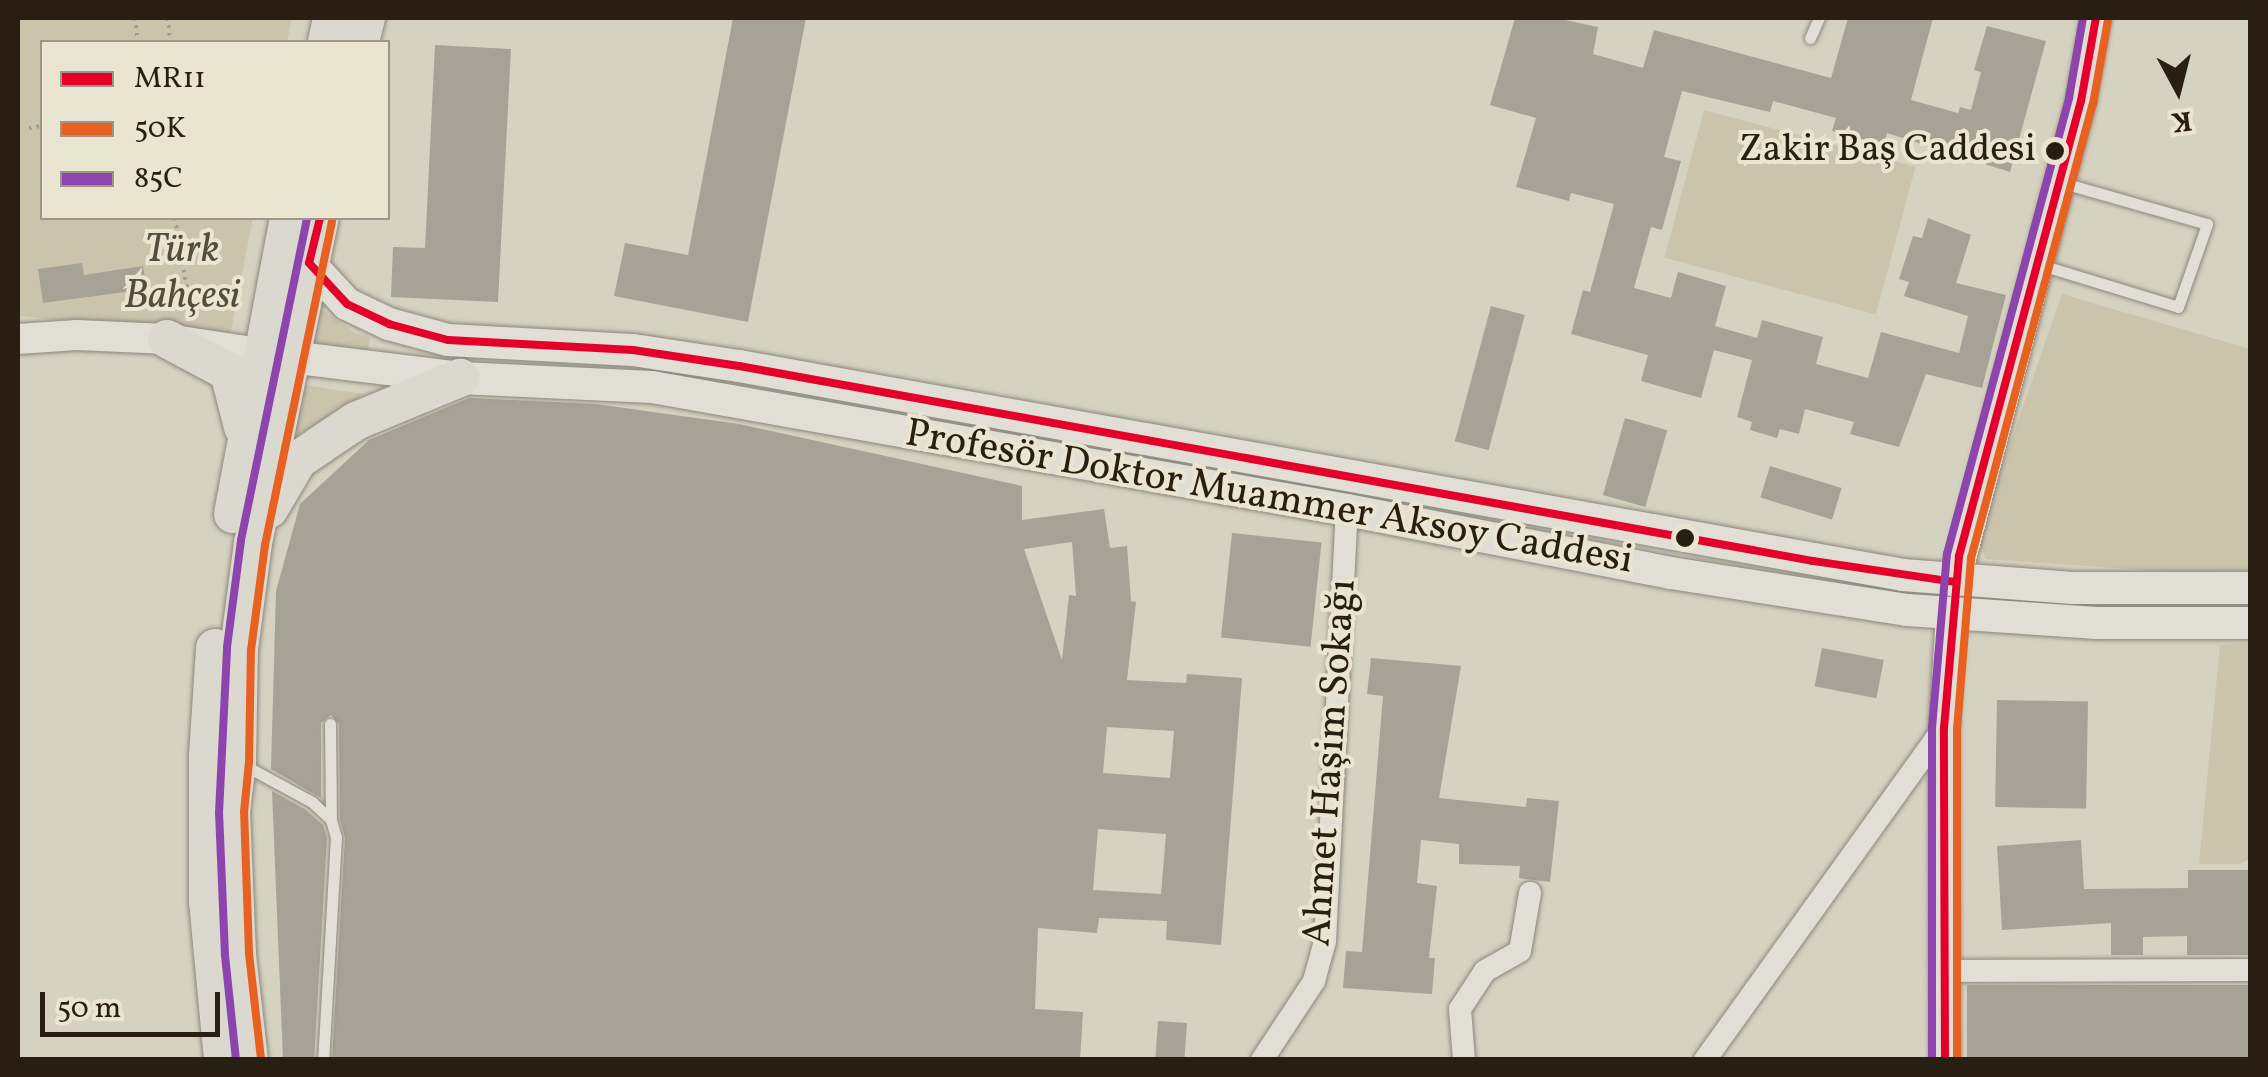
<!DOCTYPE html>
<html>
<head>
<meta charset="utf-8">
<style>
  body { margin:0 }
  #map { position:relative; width:2268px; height:1077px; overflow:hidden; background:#d6d2c1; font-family:Vollkorn,serif }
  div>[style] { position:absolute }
  .green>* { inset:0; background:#cac4ad; transform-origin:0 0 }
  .building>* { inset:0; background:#a6a296; transform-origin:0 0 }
  .path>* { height:4px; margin-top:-2px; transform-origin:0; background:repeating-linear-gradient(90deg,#9f9c95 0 2.5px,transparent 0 7.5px) }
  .roads { filter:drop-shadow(0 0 2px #8b877c) drop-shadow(0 0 2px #8b877c) }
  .service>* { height:11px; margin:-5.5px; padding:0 5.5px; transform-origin:5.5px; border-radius:5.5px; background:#e0ded5 }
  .minor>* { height:22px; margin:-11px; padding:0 11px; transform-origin:11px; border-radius:11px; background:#e0ded5 }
  .tertiary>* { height:30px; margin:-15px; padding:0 15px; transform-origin:15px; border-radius:15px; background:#e0ded5 }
  .secondary>* { height:32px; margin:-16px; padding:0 16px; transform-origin:16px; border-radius:16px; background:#e0ded5 }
  .primary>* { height:38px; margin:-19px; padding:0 19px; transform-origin:19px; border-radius:19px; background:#dbd8cf }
  .bus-1>* { height:8px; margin:-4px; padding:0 4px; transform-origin:4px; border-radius:4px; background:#e4002b }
  .bus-2>* { height:8px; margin:-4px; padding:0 4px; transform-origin:4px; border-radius:4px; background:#e86121 }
  .bus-3>* { height:8px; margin:-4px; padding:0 4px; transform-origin:4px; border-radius:4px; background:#8e44ad }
  .dots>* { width:28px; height:28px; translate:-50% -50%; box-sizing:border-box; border:5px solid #eae5d1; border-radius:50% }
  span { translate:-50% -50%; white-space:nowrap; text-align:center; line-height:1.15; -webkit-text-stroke:8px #eae5d1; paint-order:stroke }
  .bus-label { font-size:38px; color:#291e12 }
  .right { translate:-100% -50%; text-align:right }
  .park-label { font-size:40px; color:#564c3b; font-style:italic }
  .street-label { font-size:40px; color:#291e12 }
  .frame { position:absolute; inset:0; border:20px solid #291e12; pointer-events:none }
  .legend { position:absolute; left:40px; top:40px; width:350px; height:180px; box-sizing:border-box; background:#eae5d1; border:2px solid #9d9585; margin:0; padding:12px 18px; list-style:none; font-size:30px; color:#291e12 }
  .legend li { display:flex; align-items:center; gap:20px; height:50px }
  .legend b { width:50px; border:2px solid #9d9585 }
  .north { position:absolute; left:2128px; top:40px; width:100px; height:100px; -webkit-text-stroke:8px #eae5d1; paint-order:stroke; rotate:173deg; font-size:28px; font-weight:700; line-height:40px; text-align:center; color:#291e12 }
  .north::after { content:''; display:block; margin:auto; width:35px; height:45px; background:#291e12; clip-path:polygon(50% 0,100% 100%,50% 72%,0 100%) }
  .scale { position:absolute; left:40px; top:992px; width:180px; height:45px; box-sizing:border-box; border:5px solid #291e12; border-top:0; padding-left:12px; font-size:30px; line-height:35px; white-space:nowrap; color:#291e12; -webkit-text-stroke:8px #eae5d1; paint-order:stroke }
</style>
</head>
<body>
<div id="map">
  <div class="green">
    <div style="clip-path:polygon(18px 18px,292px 18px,287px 42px,42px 42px,42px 218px,253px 218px,230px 336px,18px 316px)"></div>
    <div style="left:1704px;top:110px;width:219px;height:153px;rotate:15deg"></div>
    <div style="clip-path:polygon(2062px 294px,2250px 349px,2250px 571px,2175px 572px,1986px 559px,1977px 539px)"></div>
    <div style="clip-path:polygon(318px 307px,355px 333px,370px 337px,368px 351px,311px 345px)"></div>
    <div style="clip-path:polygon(303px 385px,364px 394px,294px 437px)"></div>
    <div style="clip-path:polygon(2250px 643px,2250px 859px,2240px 864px,2199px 864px,2220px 645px)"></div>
  </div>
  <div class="building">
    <div style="clip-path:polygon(733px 18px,806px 18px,748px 322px,614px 296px,625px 243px,688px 255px)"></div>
    <div style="clip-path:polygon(1515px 18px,1556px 18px,1598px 27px,1593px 54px,1643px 68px,1654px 30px,1831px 78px,1848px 18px,1933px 18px,1911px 100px,1958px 113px,1960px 107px,1971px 110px,1981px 72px,1974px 70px,1987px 26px,2046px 41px,2010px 172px,1887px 133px,1884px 145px,1832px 131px,1836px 118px,1773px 101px,1770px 112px,1682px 91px,1664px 157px,1681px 161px,1662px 230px,1651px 227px,1634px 288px,1671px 298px,1678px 272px,1726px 286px,1715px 326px,1757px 338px,1762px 320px,1823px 337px,1816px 364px,1868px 378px,1881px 332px,1959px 353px,1968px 316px,1904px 296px,1909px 282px,1899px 279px,1913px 236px,1922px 238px,1928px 218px,1971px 235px,1956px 283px,2006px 295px,1982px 388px,1926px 374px,1899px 447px,1850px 434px,1854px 422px,1805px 409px,1799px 434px,1780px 429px,1777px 438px,1750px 430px,1752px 422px,1737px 417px,1752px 360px,1714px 350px,1701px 398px,1641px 381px,1648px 355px,1571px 334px,1583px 290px,1590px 292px,1614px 204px,1571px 193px,1569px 201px,1516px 187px,1536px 118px,1490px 105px)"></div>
    <div style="clip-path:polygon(435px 45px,511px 49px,498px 302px,391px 297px,393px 247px,425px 248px)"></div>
    <div style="clip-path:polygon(82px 263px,84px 275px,143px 266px,147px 289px,43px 303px,38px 269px)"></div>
    <div style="left:1491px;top:306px;width:35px;height:140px;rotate:15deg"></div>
    <div style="clip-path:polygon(evenodd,469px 398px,596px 404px,739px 424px,1022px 486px,1022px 520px,1104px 509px,1110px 548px,1127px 546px,1131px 601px,1136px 602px,1127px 680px,1186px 683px,1187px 674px,1242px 678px,1221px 945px,1166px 940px,1167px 921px,1099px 918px,1097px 933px,1038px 928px,1035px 1009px,1083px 1012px,1080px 1060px,332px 1060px,345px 838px,340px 819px,339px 724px,331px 715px,321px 723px,321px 798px,271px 769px,276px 591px,300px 504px,369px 440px,469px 398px,1072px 542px,1076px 596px,1069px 595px,1062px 660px,1024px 549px,1072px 542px,469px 398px,1107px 727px,1174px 731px,1170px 778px,1103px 773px,1107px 727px,469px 398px,1098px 829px,1166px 834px,1161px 894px,1093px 890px,1098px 829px)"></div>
    <div style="left:1625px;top:418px;width:44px;height:80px;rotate:16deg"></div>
    <div style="left:1770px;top:466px;width:75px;height:33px;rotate:17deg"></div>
    <div style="left:1232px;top:533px;width:90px;height:105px;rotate:6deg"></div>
    <div style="left:1822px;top:648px;width:63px;height:39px;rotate:11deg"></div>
    <div style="clip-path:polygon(1371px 658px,1461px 666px,1439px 798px,1526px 807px,1527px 798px,1559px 801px,1550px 882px,1519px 878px,1520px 866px,1459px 864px,1459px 844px,1421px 840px,1417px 883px,1437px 886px,1429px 958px,1435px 958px,1432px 994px,1343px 988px,1346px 951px,1362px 952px,1383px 696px,1367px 694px)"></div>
    <div style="left:1997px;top:700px;width:91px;height:107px;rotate:1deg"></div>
    <div style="clip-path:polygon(272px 791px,306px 810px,323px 825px,327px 838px,314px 1060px,283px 1060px)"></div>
    <div style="clip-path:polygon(2081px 840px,2084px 889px,2188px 888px,2188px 870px,2250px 870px,2250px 955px,2187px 955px,2187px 936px,2143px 937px,2143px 955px,2111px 955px,2111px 923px,2002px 930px,1997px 846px)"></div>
    <div style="left:2250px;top:985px;width:75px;height:283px;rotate:90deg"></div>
    <div style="left:1158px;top:1021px;width:29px;height:39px;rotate:4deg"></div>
  </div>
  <div class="path">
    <div style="left:135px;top:18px;width:24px;rotate:83deg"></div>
    <div style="left:168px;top:18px;width:24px;rotate:85deg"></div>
    <div style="left:29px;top:128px;width:13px;rotate:-9deg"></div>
    <div style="left:175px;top:218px;width:97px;rotate:80.5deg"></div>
  </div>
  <div class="roads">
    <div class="service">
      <div style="left:1810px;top:38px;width:22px;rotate:-66deg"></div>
      <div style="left:2041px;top:265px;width:143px;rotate:17deg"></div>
      <div style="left:2178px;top:307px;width:88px;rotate:-70.7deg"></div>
      <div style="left:2207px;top:224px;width:150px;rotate:-164.1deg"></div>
      <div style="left:330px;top:724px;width:96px;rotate:89.4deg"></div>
      <div style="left:242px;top:764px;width:80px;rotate:28.5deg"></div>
      <div style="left:312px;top:802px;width:26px;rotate:43deg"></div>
      <div style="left:331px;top:820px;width:18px;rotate:74deg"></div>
      <div style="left:336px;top:837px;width:223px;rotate:93.3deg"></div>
    </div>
    <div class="minor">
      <div style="left:1946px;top:971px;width:304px;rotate:-0.2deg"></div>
      <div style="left:1262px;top:1060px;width:95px;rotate:-56.6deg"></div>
      <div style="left:1314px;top:981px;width:41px;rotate:-74.6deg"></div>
      <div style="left:1325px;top:941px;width:432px;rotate:-87.1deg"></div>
      <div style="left:1464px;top:1060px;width:51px;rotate:-94.5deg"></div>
      <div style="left:1460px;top:1009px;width:45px;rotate:-56.7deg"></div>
      <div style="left:1485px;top:971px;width:40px;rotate:-29.7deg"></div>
      <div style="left:1520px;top:951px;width:59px;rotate:-80.2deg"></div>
      <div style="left:1705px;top:1060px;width:409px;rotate:-54.3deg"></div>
    </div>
    <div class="tertiary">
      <div style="left:18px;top:339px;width:59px;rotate:-3.9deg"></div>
      <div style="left:77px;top:335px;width:90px;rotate:2.5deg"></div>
      <div style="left:167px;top:339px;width:94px;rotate:8.6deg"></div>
      <div style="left:1955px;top:582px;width:497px;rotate:-75.3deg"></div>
      <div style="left:2081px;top:101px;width:84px;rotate:-79.8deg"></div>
      <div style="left:1945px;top:1060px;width:332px;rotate:-90.2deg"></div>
      <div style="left:1944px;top:728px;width:113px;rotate:-86.5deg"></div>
    </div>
    <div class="secondary">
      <div style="left:309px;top:263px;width:56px;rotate:47.2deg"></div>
      <div style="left:347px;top:304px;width:47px;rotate:25.5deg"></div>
      <div style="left:389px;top:324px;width:61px;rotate:15.2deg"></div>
      <div style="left:448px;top:340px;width:185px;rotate:3.1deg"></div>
      <div style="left:633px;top:350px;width:107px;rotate:8.6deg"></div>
      <div style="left:739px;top:366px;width:1183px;rotate:10.18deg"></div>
      <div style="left:1903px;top:575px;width:170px;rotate:4.4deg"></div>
      <div style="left:2073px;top:588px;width:177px"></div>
      <div style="left:290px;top:357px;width:171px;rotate:7deg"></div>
      <div style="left:460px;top:378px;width:192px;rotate:2.7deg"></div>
      <div style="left:652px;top:387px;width:706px;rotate:10.04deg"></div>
      <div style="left:1347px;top:510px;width:330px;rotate:11deg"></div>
      <div style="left:1671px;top:573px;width:239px;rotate:8.9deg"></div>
      <div style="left:1907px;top:610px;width:190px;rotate:3.9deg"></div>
      <div style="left:2097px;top:623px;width:153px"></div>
    </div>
    <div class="primary">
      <div style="left:327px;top:42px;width:25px;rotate:-78deg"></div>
      <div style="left:360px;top:42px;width:25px;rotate:-76deg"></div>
      <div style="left:167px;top:339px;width:70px;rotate:28deg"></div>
      <div style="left:229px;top:372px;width:57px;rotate:75.7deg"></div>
      <div style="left:269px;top:509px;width:57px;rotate:-59.4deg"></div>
      <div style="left:298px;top:460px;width:27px;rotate:-34deg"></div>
      <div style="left:320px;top:445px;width:43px;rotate:-33.7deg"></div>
      <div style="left:356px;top:421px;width:113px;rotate:-22.5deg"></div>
      <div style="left:233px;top:514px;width:301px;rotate:-79.3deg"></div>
      <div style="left:215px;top:648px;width:108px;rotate:93.7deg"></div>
      <div style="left:208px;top:756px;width:145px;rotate:90deg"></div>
      <div style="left:208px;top:901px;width:160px;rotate:84.6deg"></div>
      <div style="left:249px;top:1060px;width:107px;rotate:-96.5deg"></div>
      <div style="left:237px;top:954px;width:142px;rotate:-92.4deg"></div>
      <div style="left:231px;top:812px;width:50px;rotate:-83.2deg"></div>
      <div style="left:237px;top:762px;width:113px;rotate:-89deg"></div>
      <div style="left:239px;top:649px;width:107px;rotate:-82.5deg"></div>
      <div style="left:253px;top:543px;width:332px;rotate:-78.4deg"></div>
    </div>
  </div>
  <div class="bus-1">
    <div style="left:320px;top:218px;width:46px;rotate:103.7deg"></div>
    <div style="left:309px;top:263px;width:56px;rotate:47.2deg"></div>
    <div style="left:347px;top:304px;width:47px;rotate:25.5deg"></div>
    <div style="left:389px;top:324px;width:61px;rotate:15.2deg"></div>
    <div style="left:448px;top:340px;width:185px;rotate:3.1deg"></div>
    <div style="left:633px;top:350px;width:107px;rotate:8.6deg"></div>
    <div style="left:739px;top:366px;width:1092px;rotate:10.29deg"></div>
    <div style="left:1813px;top:561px;width:144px;rotate:8.4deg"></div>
    <div style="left:1945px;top:1060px;width:332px;rotate:-90.2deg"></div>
    <div style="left:1944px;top:728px;width:173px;rotate:-85deg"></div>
    <div style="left:1959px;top:556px;width:471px;rotate:-75deg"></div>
    <div style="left:2081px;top:101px;width:84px;rotate:-79.8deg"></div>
  </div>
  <div class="bus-2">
    <div style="left:261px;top:1059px;width:107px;rotate:-96.5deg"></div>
    <div style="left:249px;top:953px;width:141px;rotate:-92deg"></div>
    <div style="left:244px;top:812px;width:50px;rotate:-84.3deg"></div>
    <div style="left:249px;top:762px;width:112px;rotate:-89deg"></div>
    <div style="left:251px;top:650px;width:106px;rotate:-82.4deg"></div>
    <div style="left:265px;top:545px;width:331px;rotate:-78.3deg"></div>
    <div style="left:1957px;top:1060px;width:331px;rotate:-90deg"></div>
    <div style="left:1957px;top:729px;width:172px;rotate:-85.3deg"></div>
    <div style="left:1971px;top:558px;width:470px;rotate:-75deg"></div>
    <div style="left:2093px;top:104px;width:85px;rotate:-79.9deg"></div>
  </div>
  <div class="bus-3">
    <div style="left:236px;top:1060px;width:106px;rotate:-96deg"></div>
    <div style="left:225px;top:955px;width:142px;rotate:-92.4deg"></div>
    <div style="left:219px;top:813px;width:166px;rotate:-87.2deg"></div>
    <div style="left:227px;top:647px;width:108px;rotate:-82.5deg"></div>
    <div style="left:241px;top:540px;width:329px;rotate:-78.4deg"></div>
    <div style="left:1932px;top:1060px;width:332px;rotate:-90deg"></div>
    <div style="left:1932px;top:728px;width:175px;rotate:-85.1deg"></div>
    <div style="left:1947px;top:554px;width:472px;rotate:-75deg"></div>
    <div style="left:2069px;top:98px;width:81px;rotate:-80.1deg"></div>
  </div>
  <div class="dots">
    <div style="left:2055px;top:151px;background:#291e12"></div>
    <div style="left:1685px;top:538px;background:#291e12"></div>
  </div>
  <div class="bus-label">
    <span class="right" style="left:2036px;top:151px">Zakir Baş Caddesi</span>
  </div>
  <div class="park-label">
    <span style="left:182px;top:274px">Türk<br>Bahçesi</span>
  </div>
  <div class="street-label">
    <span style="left:1269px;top:498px;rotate:10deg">Profesör Doktor Muammer Aksoy Caddesi</span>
    <span style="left:1331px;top:763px;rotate:-86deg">Ahmet Haşim Sokağı</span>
  </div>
  <div class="frame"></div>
  <ul class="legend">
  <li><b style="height:12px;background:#e4002b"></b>MR11</li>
  <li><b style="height:12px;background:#e86121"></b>50K</li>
  <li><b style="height:12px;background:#8e44ad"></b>85C</li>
  </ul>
  <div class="north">K</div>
  <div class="scale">50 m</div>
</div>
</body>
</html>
